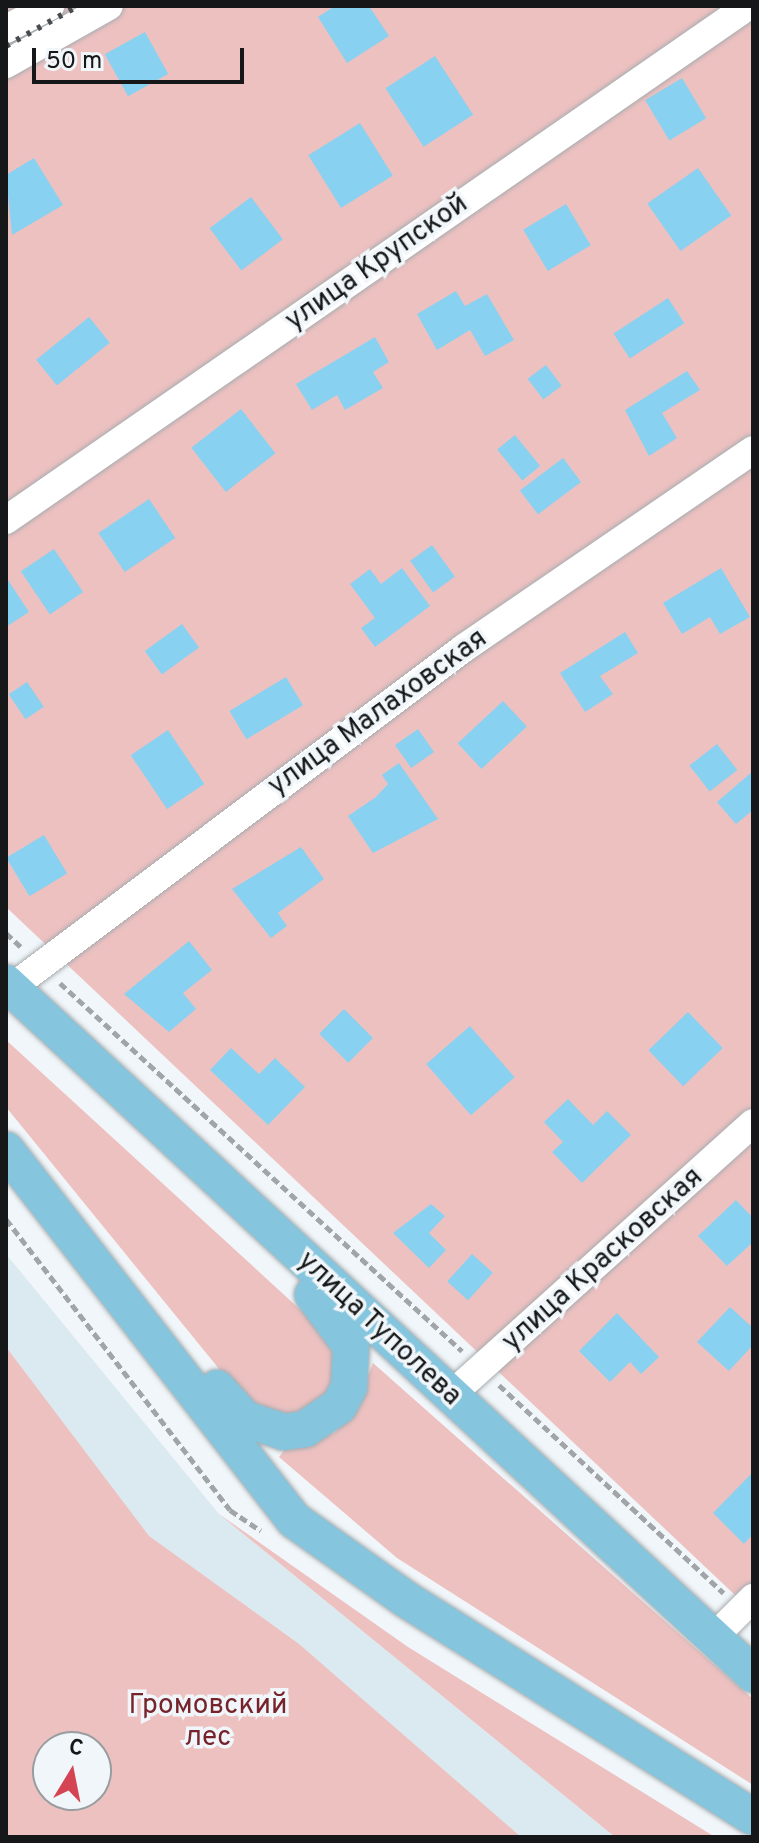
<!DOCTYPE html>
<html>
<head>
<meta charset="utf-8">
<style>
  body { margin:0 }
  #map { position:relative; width:759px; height:1843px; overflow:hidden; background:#f0f6f9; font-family:Overpass,sans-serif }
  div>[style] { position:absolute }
  .built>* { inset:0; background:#dbe9f0 }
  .green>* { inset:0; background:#eec1c1 }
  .building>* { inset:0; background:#88d1f1; transform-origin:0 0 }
  .path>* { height:5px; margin-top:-2.5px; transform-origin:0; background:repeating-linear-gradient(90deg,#a1a5a8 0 8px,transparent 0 12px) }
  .roads { filter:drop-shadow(0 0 2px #a6acaf) drop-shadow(0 0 2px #a6acaf) }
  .minor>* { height:28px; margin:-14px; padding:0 14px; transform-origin:14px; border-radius:14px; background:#fff }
  .major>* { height:36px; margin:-18px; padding:0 18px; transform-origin:18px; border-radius:18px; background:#85c5dd }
  .rail>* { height:6px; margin-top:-3px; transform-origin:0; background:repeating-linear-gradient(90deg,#484b4d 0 4px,transparent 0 12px) }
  span { translate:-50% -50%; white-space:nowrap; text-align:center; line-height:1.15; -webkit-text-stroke:7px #f0f6f9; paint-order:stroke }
  .street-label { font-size:28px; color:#151718 }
  .park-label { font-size:28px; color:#76232b }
  .frame { position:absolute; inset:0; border:8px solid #151718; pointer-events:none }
  .north { position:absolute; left:32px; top:1731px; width:80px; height:80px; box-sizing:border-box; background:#f0f6f9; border:2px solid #989d9f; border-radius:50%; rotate:10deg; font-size:22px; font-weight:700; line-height:32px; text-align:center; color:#151718 }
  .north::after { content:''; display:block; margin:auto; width:28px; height:36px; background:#d44452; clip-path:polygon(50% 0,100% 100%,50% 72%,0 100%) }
  .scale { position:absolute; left:32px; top:48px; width:212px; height:36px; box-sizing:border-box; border:4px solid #151718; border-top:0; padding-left:10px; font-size:24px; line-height:28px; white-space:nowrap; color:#151718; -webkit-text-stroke:6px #f0f6f9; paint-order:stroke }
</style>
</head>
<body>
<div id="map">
  <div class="built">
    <div style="clip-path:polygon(evenodd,6px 1254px,219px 1514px,615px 1837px,6px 1837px,6px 1254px,48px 1747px,96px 1747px,96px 1795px,48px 1795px,48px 1747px)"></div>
  </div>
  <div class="green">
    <div style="clip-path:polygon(6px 6px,753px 6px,753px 1612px,6px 907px)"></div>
    <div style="clip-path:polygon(6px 1040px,329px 1336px,338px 1369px,328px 1397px,302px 1415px,271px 1415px,237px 1391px,6px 1107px)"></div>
    <div style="clip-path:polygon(evenodd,6px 1347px,149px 1536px,299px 1644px,521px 1837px,6px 1837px,6px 1347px,96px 1747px,96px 1795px,48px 1795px,48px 1747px,96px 1747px)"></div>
    <div style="clip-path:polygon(373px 1363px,753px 1699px,753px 1785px,397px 1558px,279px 1457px,286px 1448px,334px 1433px,352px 1416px)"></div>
    <div style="clip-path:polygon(219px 1514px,408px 1647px,715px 1837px,615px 1837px)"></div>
  </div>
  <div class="building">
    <div style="clip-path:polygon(335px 6px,369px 6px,389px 36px,347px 63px,318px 17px)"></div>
    <div style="left:145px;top:32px;width:48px;height:46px;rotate:61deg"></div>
    <div style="left:435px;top:56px;width:70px;height:59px;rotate:57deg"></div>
    <div style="left:682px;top:78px;width:47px;height:43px;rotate:59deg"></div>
    <div style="left:360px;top:123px;width:62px;height:61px;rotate:58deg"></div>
    <div style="clip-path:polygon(34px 158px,63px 205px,12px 235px,6px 175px)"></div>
    <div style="left:698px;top:168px;width:58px;height:62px;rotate:55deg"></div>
    <div style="left:251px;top:197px;width:53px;height:52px;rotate:53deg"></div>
    <div style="left:566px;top:204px;width:48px;height:50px;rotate:59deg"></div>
    <div style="clip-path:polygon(456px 291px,465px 306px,487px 294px,514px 340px,485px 356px,470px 330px,437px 350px,417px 314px)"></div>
    <div style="left:668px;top:298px;width:30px;height:65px;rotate:57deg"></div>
    <div style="left:89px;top:317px;width:33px;height:68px;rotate:51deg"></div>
    <div style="clip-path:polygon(375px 337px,389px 362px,373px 372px,383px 388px,345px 410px,337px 395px,312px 410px,296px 384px)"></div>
    <div style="left:546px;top:365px;width:26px;height:23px;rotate:53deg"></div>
    <div style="clip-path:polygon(687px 371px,700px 390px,662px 413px,677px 438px,649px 456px,625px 410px)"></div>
    <div style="left:241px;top:409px;width:56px;height:63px;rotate:52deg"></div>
    <div style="left:515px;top:435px;width:40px;height:23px;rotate:51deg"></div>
    <div style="left:563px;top:458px;width:30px;height:54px;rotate:53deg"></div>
    <div style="left:149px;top:499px;width:47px;height:61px;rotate:56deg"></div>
    <div style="left:432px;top:545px;width:39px;height:27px;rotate:54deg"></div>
    <div style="left:54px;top:549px;width:52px;height:40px;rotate:56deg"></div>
    <div style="clip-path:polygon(402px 568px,430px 606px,375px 647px,361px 628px,375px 618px,350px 584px,370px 569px,381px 584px)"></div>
    <div style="clip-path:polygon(721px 568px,750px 617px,720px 634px,710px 617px,682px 634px,663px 603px)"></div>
    <div style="clip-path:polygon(6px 577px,29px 612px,6px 627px)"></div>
    <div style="left:182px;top:624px;width:29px;height:46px;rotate:54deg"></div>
    <div style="clip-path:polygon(625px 632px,638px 653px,600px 676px,613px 694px,585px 712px,560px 673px)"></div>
    <div style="left:286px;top:677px;width:33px;height:66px;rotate:59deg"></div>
    <div style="left:27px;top:682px;width:30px;height:22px;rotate:56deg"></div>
    <div style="left:503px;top:701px;width:35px;height:62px;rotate:47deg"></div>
    <div style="left:418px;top:729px;width:28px;height:28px;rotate:55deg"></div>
    <div style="left:168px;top:730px;width:65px;height:45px;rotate:56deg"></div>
    <div style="left:717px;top:744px;width:33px;height:35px;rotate:52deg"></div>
    <div style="clip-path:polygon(399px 763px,438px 819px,373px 853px,348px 816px,376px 797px,388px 784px,382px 775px)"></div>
    <div style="clip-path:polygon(753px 771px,753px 810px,736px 824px,717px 802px)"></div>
    <div style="left:44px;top:835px;width:45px;height:44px;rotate:59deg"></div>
    <div style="clip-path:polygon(301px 847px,324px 879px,278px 913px,287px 926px,271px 938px,232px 889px)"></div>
    <div style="clip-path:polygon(189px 941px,212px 970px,183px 993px,196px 1009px,169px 1032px,124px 994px)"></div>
    <div style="left:344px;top:1009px;width:41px;height:35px;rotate:45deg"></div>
    <div style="left:688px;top:1012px;width:50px;height:55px;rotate:46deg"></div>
    <div style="left:470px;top:1026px;width:68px;height:58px;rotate:49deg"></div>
    <div style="clip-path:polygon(231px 1048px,259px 1074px,275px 1058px,305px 1087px,268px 1125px,210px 1070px)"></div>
    <div style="clip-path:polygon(568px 1099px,593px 1125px,607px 1111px,631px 1135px,582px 1183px,552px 1152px,563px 1142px,544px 1122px)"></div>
    <div style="clip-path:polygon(736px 1200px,753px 1218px,753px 1242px,727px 1266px,698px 1236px)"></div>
    <div style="clip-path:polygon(431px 1204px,445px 1216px,429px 1233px,446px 1250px,429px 1268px,393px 1233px)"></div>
    <div style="left:472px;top:1254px;width:28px;height:37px;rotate:42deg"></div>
    <div style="clip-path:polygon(730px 1307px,753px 1328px,753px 1345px,729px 1371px,697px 1342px)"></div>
    <div style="clip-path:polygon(617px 1313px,659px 1357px,641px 1374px,630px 1362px,610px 1382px,579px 1351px)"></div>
    <div style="clip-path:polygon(753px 1472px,753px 1534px,744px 1544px,713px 1513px)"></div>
  </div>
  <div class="path">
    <div style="left:6px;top:933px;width:23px;rotate:43deg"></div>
    <div style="left:60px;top:983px;width:545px;rotate:42.47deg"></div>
    <div style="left:6px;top:1219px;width:367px;rotate:52.4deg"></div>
    <div style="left:230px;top:1510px;width:37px;rotate:34deg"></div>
    <div style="left:499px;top:1385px;width:306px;rotate:42.8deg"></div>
  </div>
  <div class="roads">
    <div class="minor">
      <div style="left:6px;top:29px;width:50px;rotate:-27.6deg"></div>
      <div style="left:6px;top:64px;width:118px;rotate:-29.4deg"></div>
      <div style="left:6px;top:520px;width:903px;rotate:-34.71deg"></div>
      <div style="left:11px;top:988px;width:566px;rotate:-36.89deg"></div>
      <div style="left:464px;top:648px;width:350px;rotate:-34.4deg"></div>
      <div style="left:451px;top:1395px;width:406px;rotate:-42deg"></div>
      <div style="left:713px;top:1638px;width:57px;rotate:-45deg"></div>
    </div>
    <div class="major">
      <div style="left:6px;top:983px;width:1018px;rotate:42.77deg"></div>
      <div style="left:6px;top:1150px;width:469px;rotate:52.1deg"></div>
      <div style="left:294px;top:1520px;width:138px;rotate:35.3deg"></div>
      <div style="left:407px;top:1600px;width:408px;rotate:32.1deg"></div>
      <div style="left:217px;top:1388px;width:42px;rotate:47.9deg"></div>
      <div style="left:245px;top:1419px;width:41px;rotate:18.4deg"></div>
      <div style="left:284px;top:1432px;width:21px;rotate:-8deg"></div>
      <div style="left:305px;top:1429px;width:41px;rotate:-34.1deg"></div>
      <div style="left:339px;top:1406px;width:21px;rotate:-62deg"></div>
      <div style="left:349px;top:1387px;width:41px;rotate:-87.2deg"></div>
      <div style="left:351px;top:1346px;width:64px;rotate:-126.7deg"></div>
    </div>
  </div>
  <div class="rail">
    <div style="left:6px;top:46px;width:82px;rotate:-29.1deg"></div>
  </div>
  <div class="street-label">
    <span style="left:377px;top:263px;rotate:-35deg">улица Крупской</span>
    <span style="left:378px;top:713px;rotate:-36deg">улица Малаховская</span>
    <span style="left:603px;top:1260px;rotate:-42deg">улица Красковская</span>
    <span style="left:379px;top:1329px;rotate:43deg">улица Туполева</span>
  </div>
  <div class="park-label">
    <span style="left:208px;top:1722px">Громовский<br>лес</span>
  </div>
  <div class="frame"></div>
  <div class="north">С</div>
  <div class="scale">50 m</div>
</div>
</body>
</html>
